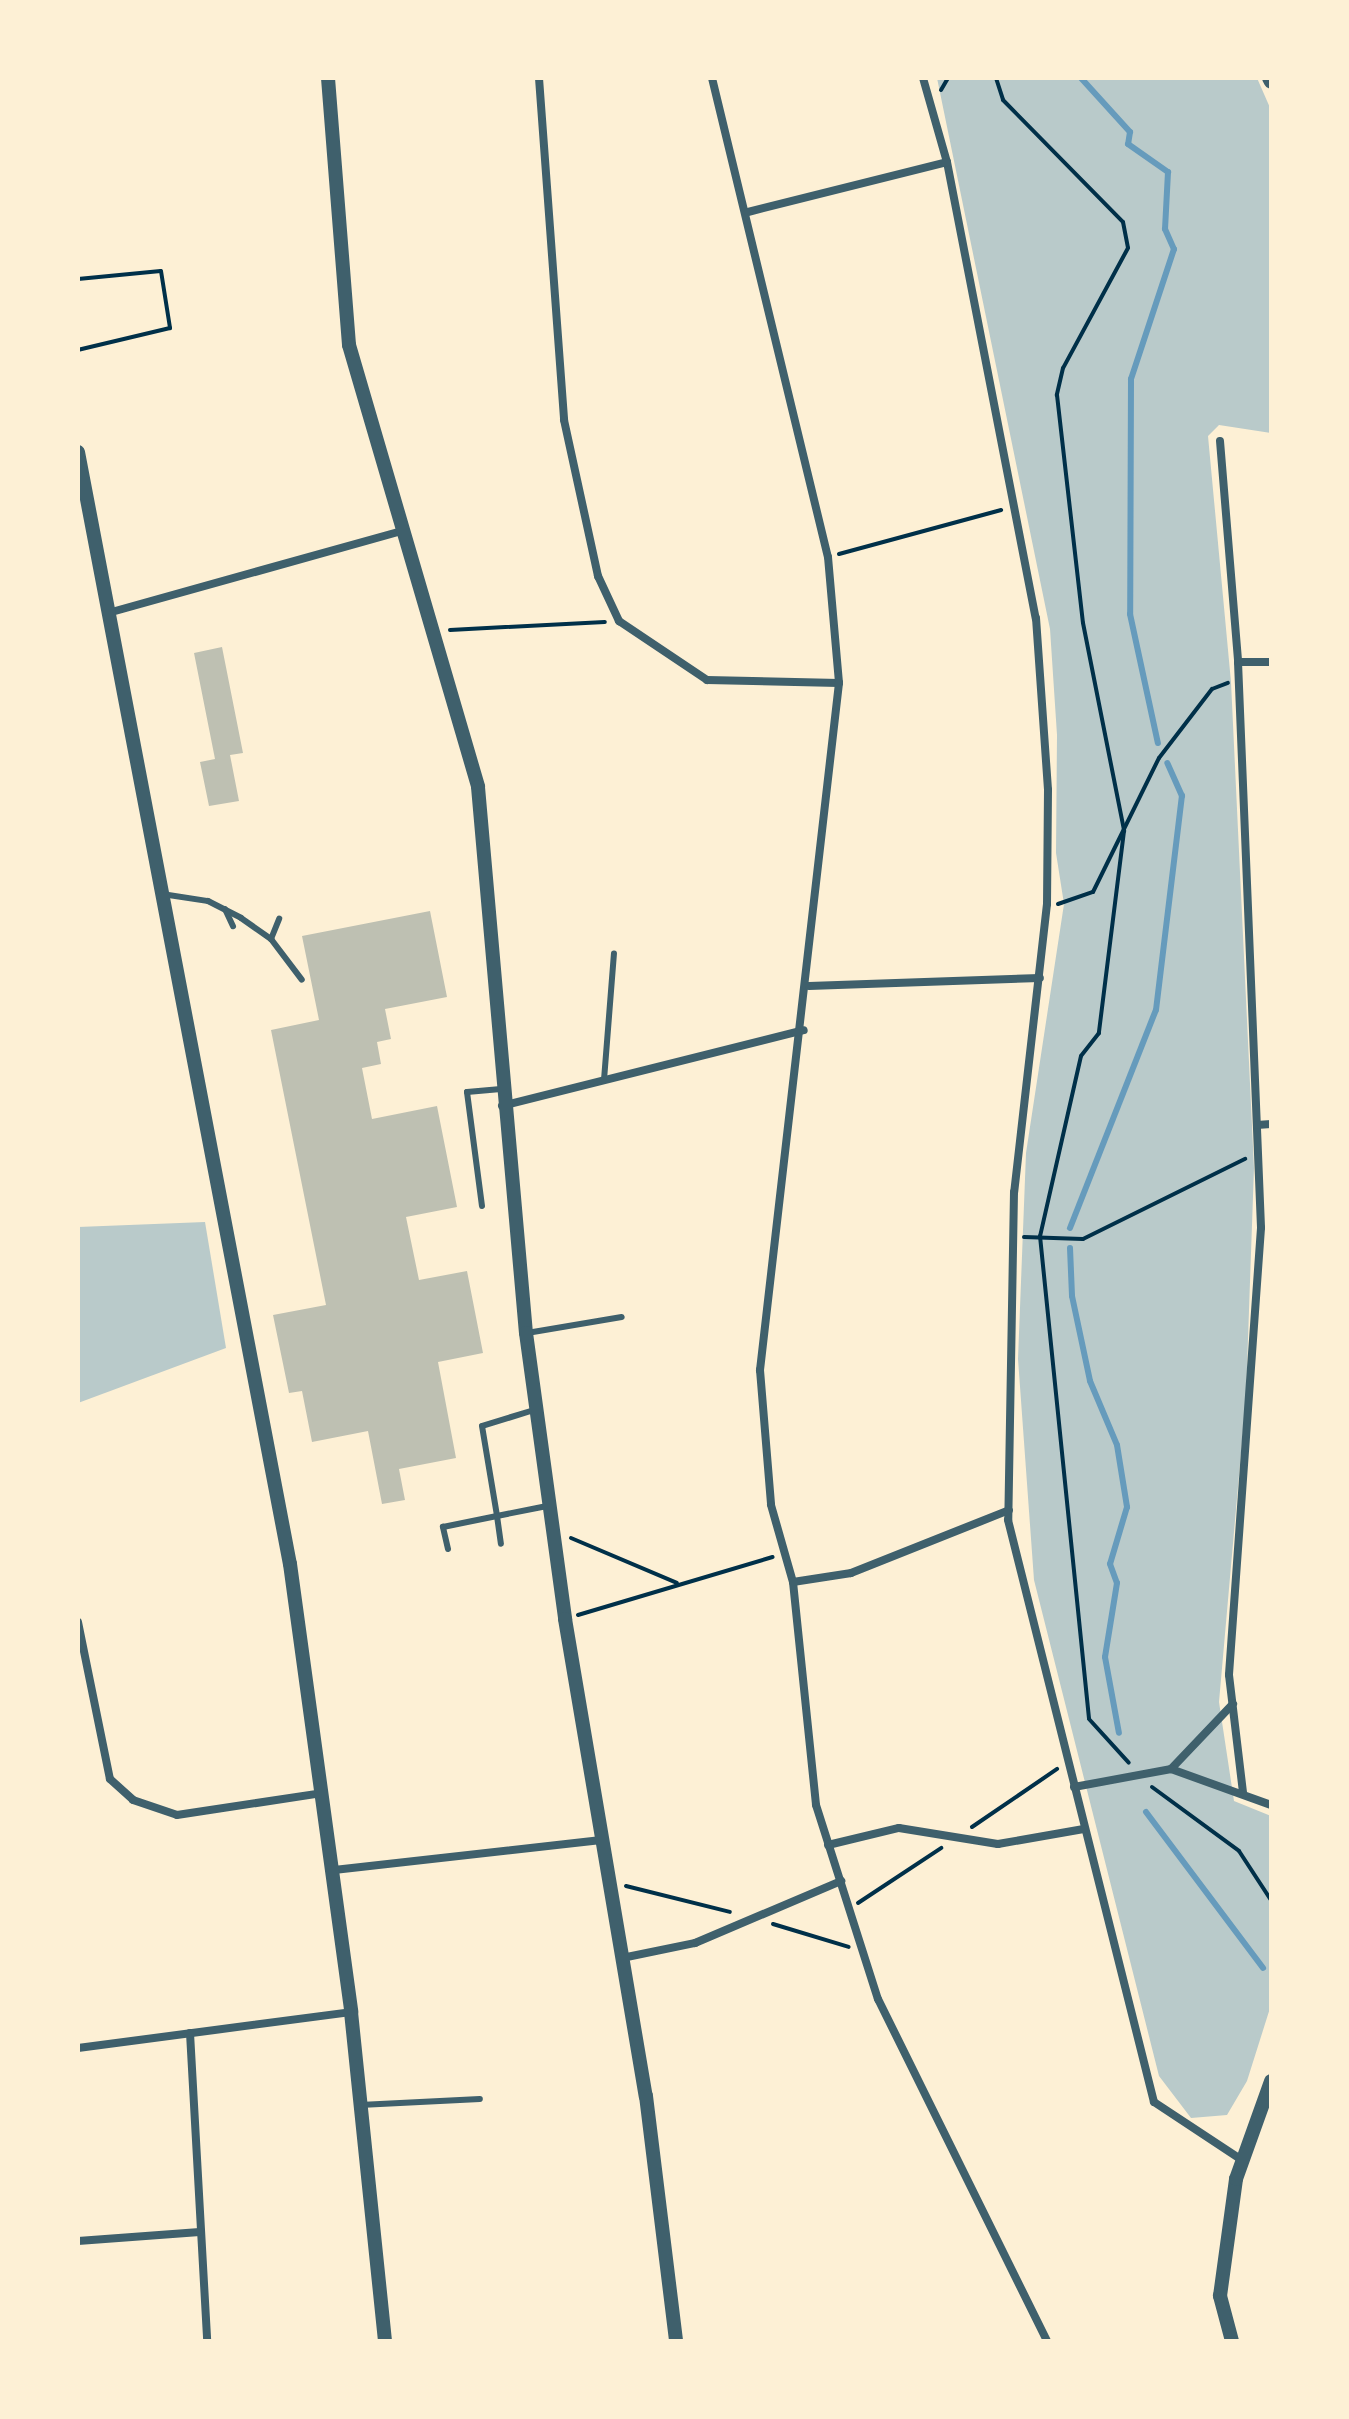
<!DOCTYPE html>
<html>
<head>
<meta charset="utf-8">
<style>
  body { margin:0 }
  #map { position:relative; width:1349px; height:2419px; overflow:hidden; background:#fdf0d5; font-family:"DejaVu Sans",sans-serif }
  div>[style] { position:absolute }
  .green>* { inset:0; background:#b9caca }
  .stream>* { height:6px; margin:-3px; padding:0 3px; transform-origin:3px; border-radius:3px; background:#669bbc }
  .building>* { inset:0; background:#bec0b2 }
  .path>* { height:4px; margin:-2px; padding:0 2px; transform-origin:2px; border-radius:2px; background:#003049 }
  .service>* { height:6px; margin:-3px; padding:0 3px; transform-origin:3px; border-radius:3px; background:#3f606c }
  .minor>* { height:8px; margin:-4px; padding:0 4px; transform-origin:4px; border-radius:4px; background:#3f606c }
  .tertiary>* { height:14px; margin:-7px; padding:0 7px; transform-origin:7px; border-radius:7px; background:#3f606c }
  span { translate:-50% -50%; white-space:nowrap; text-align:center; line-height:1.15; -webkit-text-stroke:8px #fdf0d5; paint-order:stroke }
  .frame { position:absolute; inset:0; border:80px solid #fdf0d5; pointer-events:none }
</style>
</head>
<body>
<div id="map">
  <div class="green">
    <div style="clip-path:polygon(937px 78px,1257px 78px,1271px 110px,1271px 433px,1219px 425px,1208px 436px,1231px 682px,1254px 1168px,1246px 1396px,1219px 1702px,1234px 1801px,1271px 1816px,1271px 2005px,1247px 2081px,1227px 2115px,1191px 2118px,1159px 2076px,1034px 1580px,1018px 1359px,1026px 1153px,1064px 904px,1056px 853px,1057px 735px,1050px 629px)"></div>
    <div style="clip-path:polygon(205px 1222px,226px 1348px,78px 1403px,78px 1227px)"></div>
  </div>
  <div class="stream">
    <div style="left:1081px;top:78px;width:73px;rotate:47.8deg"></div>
    <div style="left:1130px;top:132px;width:12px;rotate:99deg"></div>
    <div style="left:1128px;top:144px;width:49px;rotate:35deg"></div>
    <div style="left:1168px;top:172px;width:57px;rotate:93deg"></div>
    <div style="left:1165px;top:229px;width:22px;rotate:66deg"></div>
    <div style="left:1174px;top:249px;width:137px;rotate:108.3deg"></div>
    <div style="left:1131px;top:379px;width:235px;rotate:90.2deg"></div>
    <div style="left:1130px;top:614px;width:132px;rotate:77.8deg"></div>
    <div style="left:1070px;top:1228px;width:234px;rotate:-68.5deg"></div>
    <div style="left:1156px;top:1010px;width:216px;rotate:-83.1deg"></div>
    <div style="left:1182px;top:796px;width:36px;rotate:-114deg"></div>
    <div style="left:1070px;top:1248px;width:48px;rotate:87.6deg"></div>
    <div style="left:1072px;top:1296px;width:87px;rotate:78deg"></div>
    <div style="left:1090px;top:1381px;width:69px;rotate:67.1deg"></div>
    <div style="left:1117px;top:1445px;width:63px;rotate:80.8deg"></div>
    <div style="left:1127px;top:1507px;width:59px;rotate:106.6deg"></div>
    <div style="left:1110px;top:1564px;width:20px;rotate:70deg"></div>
    <div style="left:1117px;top:1583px;width:75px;rotate:99.2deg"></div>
    <div style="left:1105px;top:1657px;width:77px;rotate:79.6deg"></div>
    <div style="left:1146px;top:1812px;width:195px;rotate:53.1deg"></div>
  </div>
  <div class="building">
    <div style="clip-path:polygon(222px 647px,243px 753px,230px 755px,239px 801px,209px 806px,200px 762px,215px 759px,194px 653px)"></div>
    <div style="clip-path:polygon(430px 911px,447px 997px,385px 1009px,391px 1039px,377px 1042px,381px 1064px,362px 1068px,372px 1119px,437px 1106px,457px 1207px,406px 1217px,419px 1280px,467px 1271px,483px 1353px,438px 1362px,456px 1458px,399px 1469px,405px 1500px,382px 1504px,368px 1431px,312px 1442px,302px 1391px,289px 1393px,273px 1315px,326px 1305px,271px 1030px,319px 1020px,302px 936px)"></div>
  </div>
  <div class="path">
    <div style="left:996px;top:78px;width:23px;rotate:72deg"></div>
    <div style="left:1003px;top:100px;width:171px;rotate:45.5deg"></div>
    <div style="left:1123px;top:222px;width:26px;rotate:79deg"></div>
    <div style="left:1128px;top:248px;width:136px;rotate:118.4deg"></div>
    <div style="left:1063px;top:368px;width:28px;rotate:103deg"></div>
    <div style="left:1057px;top:395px;width:229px;rotate:83.5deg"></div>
    <div style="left:1083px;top:623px;width:212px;rotate:78.8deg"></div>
    <div style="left:1124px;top:831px;width:204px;rotate:97.1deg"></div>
    <div style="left:1099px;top:1033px;width:29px;rotate:128deg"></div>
    <div style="left:1081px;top:1056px;width:185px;rotate:102.8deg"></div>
    <div style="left:1040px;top:1236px;width:485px;rotate:84.2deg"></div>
    <div style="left:1089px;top:1719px;width:59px;rotate:47.7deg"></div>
    <div style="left:941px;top:90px;width:14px;rotate:-60deg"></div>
    <div style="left:78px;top:279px;width:83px;rotate:-5.5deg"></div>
    <div style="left:161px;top:271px;width:58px;rotate:81deg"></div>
    <div style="left:170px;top:328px;width:95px;rotate:166.6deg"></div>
    <div style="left:839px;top:554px;width:168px;rotate:-15.2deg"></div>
    <div style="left:450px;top:630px;width:155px;rotate:-3deg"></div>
    <div style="left:1058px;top:904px;width:37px;rotate:-19deg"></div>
    <div style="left:1093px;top:892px;width:149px;rotate:-63.8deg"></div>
    <div style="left:1159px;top:758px;width:87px;rotate:-52.5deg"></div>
    <div style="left:1212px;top:689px;width:17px;rotate:-21deg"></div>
    <div style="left:1024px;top:1237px;width:59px;rotate:1.9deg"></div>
    <div style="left:1083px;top:1239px;width:181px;rotate:-26.3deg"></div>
    <div style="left:571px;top:1538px;width:115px;rotate:23deg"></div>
    <div style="left:578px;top:1615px;width:203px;rotate:-16.6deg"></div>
    <div style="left:1152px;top:1787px;width:108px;rotate:36.3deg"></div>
    <div style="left:1239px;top:1851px;width:59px;rotate:56.9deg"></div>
    <div style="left:972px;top:1827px;width:103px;rotate:-34.3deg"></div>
    <div style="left:626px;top:1886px;width:107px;rotate:14deg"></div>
    <div style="left:858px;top:1903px;width:100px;rotate:-33.5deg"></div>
    <div style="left:773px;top:1924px;width:79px;rotate:16.8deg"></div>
  </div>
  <div class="service">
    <div style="left:162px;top:894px;width:47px;rotate:8.7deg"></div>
    <div style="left:208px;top:901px;width:37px;rotate:27deg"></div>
    <div style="left:241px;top:918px;width:37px;rotate:35deg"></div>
    <div style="left:271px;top:939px;width:51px;rotate:52.9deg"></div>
    <div style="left:225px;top:909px;width:19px;rotate:65deg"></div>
    <div style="left:271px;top:939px;width:22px;rotate:-68deg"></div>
    <div style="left:604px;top:1080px;width:127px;rotate:-85.5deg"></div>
    <div style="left:482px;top:1206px;width:115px;rotate:-97.5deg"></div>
    <div style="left:467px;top:1092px;width:34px;rotate:-5deg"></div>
    <div style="left:527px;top:1333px;width:96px;rotate:-9.6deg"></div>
    <div style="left:534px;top:1410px;width:54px;rotate:162.9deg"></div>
    <div style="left:482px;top:1426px;width:91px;rotate:80.5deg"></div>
    <div style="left:497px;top:1516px;width:51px;rotate:-11.3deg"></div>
    <div style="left:448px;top:1549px;width:23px;rotate:-103deg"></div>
    <div style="left:443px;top:1527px;width:55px;rotate:-11.5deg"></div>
    <div style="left:497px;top:1516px;width:28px;rotate:82deg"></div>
    <div style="left:360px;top:2105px;width:120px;rotate:-2.9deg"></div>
  </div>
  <div class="minor">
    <div style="left:539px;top:78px;width:343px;rotate:85.8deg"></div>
    <div style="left:564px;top:420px;width:160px;rotate:77.7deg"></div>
    <div style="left:598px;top:576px;width:50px;rotate:65deg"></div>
    <div style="left:619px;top:621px;width:106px;rotate:33.8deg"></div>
    <div style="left:707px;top:680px;width:132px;rotate:1.3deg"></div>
    <div style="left:712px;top:78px;width:493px;rotate:76.4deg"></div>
    <div style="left:828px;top:557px;width:126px;rotate:85deg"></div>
    <div style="left:839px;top:683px;width:692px;rotate:96.56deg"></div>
    <div style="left:760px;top:1370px;width:135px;rotate:85.3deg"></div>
    <div style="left:771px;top:1505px;width:80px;rotate:74.1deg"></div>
    <div style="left:793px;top:1582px;width:224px;rotate:84.1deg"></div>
    <div style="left:816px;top:1805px;width:204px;rotate:72.3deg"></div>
    <div style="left:878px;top:1999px;width:381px;rotate:63.7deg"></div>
    <div style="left:923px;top:78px;width:87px;rotate:74.1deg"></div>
    <div style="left:947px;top:162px;width:465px;rotate:79deg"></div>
    <div style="left:1036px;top:618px;width:172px;rotate:86deg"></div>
    <div style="left:1048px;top:790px;width:114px;rotate:90.5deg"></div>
    <div style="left:1047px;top:904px;width:290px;rotate:96.5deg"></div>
    <div style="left:1014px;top:1192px;width:328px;rotate:91deg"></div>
    <div style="left:1008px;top:1520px;width:600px;rotate:75.92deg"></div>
    <div style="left:1154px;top:2102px;width:105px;rotate:33.4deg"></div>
    <div style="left:748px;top:212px;width:205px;rotate:-14.1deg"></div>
    <div style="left:1220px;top:441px;width:222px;rotate:85.3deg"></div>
    <div style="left:1238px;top:662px;width:566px;rotate:87.67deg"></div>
    <div style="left:1261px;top:1228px;width:448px;rotate:94.1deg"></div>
    <div style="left:1229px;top:1675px;width:119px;rotate:83.2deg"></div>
    <div style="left:108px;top:613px;width:304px;rotate:-15.6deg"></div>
    <div style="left:1238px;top:662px;width:33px"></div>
    <div style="left:809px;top:986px;width:231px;rotate:-2deg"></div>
    <div style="left:502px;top:1106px;width:311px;rotate:-14.1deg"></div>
    <div style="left:1257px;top:1125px;width:14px;rotate:-4deg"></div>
    <div style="left:793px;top:1582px;width:59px;rotate:-8.8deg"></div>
    <div style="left:851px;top:1573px;width:170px;rotate:-21.7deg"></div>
    <div style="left:78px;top:1622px;width:160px;rotate:78.5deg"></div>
    <div style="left:110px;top:1779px;width:31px;rotate:42deg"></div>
    <div style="left:133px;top:1800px;width:46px;rotate:18.8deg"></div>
    <div style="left:177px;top:1815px;width:148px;rotate:-8.6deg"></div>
    <div style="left:1171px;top:1769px;width:90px;rotate:-46.4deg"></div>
    <div style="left:1074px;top:1787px;width:99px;rotate:-10.5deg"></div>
    <div style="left:1171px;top:1769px;width:106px;rotate:19.8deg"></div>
    <div style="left:828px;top:1845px;width:73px;rotate:-13.5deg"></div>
    <div style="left:899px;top:1828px;width:100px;rotate:9.2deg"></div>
    <div style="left:998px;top:1844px;width:87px;rotate:-9.9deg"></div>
    <div style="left:334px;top:1870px;width:269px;rotate:-6.4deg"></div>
    <div style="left:622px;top:1958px;width:75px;rotate:-11.6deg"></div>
    <div style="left:695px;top:1943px;width:159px;rotate:-23deg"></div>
    <div style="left:190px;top:2033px;width:308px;rotate:86.8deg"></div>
    <div style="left:78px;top:2048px;width:275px;rotate:-7.5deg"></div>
    <div style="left:78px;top:2241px;width:122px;rotate:-4.2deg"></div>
  </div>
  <div class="tertiary">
    <div style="left:328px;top:78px;width:268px;rotate:85.5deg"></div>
    <div style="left:349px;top:345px;width:460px;rotate:73.7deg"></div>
    <div style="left:478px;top:787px;width:548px;rotate:84.98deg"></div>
    <div style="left:526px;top:1333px;width:289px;rotate:82.2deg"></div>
    <div style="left:565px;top:1619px;width:484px;rotate:80.4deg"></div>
    <div style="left:646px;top:2096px;width:247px;rotate:83deg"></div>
    <div style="left:1269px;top:78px;width:4px;rotate:63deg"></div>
    <div style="left:78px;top:452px;width:1132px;rotate:79.21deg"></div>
    <div style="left:290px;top:1564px;width:452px;rotate:82.2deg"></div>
    <div style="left:351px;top:2012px;width:331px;rotate:84.1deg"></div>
    <div style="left:1232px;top:2341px;width:47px;rotate:-104.9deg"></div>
    <div style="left:1220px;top:2296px;width:118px;rotate:-82.2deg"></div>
    <div style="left:1236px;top:2179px;width:104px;rotate:-70.3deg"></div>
  </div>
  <div class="frame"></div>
</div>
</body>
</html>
